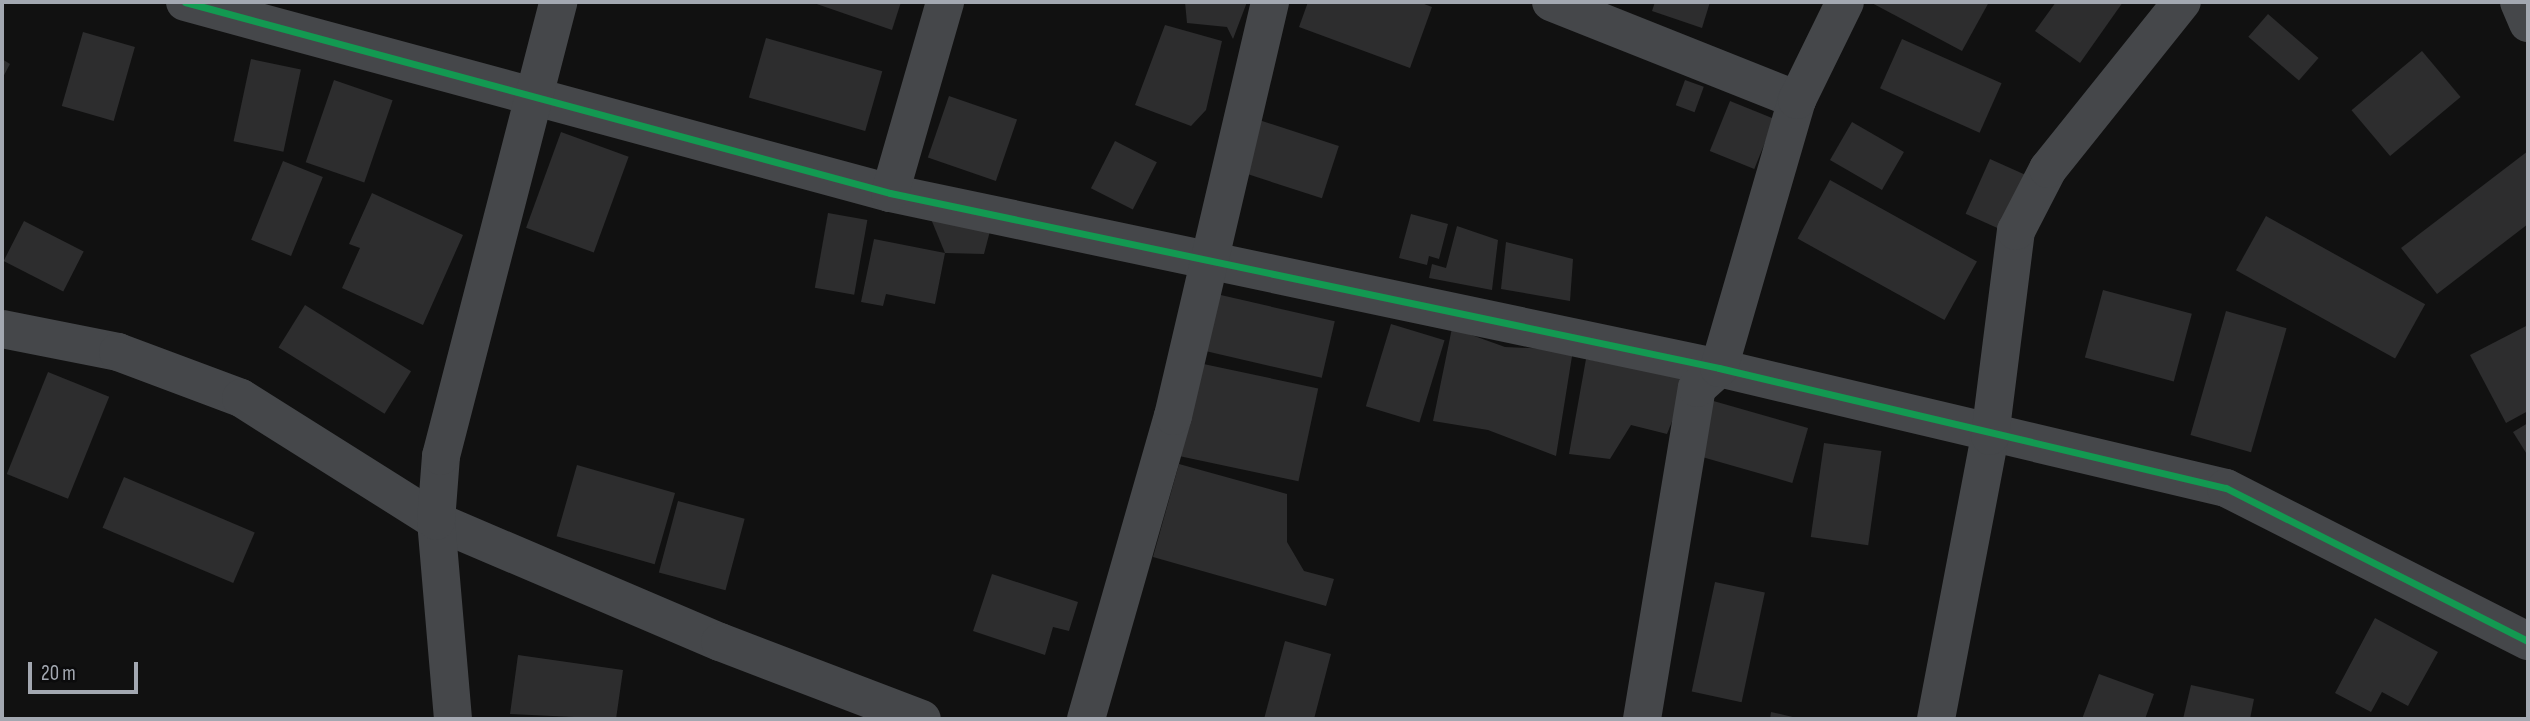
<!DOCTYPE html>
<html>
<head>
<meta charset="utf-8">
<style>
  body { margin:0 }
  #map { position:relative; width:2530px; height:721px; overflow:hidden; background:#111; font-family:"Sofia Sans Condensed",sans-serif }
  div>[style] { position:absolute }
  .building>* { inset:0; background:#2d2d2e; transform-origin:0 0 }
  .minor>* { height:38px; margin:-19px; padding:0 19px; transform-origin:19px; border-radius:19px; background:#45474a }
  .cycleway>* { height:7px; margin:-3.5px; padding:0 3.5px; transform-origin:3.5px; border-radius:3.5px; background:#139951 }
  span { translate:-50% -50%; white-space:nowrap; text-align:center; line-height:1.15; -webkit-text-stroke:5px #0b0b0c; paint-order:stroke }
  .frame { position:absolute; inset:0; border:4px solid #a3a8b1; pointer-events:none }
  .scale { position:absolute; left:28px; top:662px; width:110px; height:32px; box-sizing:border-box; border:4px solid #a3a8b1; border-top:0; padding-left:9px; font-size:21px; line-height:24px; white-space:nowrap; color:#a3a8b1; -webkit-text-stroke:5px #0b0b0c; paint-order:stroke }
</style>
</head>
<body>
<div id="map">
  <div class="building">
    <div style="clip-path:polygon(811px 2px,901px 2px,892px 30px)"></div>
    <div style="clip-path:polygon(1185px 2px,1247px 2px,1233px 39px,1227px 27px,1187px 23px)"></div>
    <div style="clip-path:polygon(1308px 2px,1419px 2px,1432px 7px,1410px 68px,1299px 27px)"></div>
    <div style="clip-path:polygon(1655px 2px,1710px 2px,1702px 28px,1652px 11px)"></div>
    <div style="clip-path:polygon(1870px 2px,1989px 2px,1962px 51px)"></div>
    <div style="clip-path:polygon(2056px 2px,2123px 2px,2080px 63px,2035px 31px)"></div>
    <div style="left:2268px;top:14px;width:67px;height:30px;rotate:41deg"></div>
    <div style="clip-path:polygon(1165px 25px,1222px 41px,1206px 110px,1191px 126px,1135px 105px)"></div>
    <div style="left:83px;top:32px;width:54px;height:77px;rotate:16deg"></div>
    <div style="left:766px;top:38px;width:121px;height:62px;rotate:16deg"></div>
    <div style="left:1902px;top:39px;width:109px;height:54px;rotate:24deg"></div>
    <div style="left:2422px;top:51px;width:60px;height:92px;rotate:50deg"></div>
    <div style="clip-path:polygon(2px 59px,10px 64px,2px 79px)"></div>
    <div style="left:251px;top:59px;width:51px;height:84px;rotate:12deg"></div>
    <div style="left:334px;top:80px;width:62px;height:87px;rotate:19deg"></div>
    <div style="left:1685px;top:80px;width:20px;height:27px;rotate:20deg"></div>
    <div style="left:949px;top:96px;width:72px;height:65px;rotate:19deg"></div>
    <div style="left:1730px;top:101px;width:48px;height:54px;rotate:22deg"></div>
    <div style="left:1259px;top:120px;width:84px;height:55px;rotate:18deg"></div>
    <div style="left:1852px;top:122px;width:60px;height:44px;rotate:30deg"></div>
    <div style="left:561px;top:132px;width:72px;height:102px;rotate:20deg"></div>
    <div style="left:1115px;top:141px;width:47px;height:53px;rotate:27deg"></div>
    <div style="clip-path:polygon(2528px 151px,2528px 224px,2437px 294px,2401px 248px)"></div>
    <div style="left:1990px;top:159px;width:44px;height:60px;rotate:24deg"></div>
    <div style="left:283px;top:161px;width:43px;height:85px;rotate:22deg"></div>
    <div style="left:1830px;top:180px;width:168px;height:67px;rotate:29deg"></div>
    <div style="clip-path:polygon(372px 193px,463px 235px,423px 325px,342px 288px,360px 248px,349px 244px)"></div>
    <div style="left:828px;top:213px;width:40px;height:76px;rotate:10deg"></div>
    <div style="clip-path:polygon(1411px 214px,1448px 224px,1439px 259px,1429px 256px,1427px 265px,1399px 258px)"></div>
    <div style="left:2266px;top:216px;width:182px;height:62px;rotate:29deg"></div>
    <div style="clip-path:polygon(931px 219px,990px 231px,984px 254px,945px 253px)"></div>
    <div style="left:24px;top:221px;width:67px;height:45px;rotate:27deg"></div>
    <div style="clip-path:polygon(1457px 226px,1498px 240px,1492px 290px,1429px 278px,1432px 264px,1446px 268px)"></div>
    <div style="clip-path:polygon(874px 239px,945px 253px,935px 304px,886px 294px,883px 306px,861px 302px)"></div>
    <div style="clip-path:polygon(1506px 242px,1573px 259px,1570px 301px,1501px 289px)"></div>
    <div style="left:2103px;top:290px;width:92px;height:70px;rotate:15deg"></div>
    <div style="left:1212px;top:293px;width:126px;height:58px;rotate:13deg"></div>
    <div style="left:305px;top:305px;width:125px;height:50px;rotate:32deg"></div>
    <div style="left:2226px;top:311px;width:63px;height:129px;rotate:16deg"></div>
    <div style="left:1391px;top:324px;width:56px;height:86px;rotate:17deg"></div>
    <div style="clip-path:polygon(2528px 325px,2528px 411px,2506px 423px,2470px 355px)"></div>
    <div style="clip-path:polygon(1452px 328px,1505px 347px,1573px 350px,1556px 456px,1488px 430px,1433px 421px)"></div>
    <div style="clip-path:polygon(1586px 359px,1689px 379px,1667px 434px,1631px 425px,1610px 459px,1569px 454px)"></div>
    <div style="left:1194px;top:362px;width:127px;height:95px;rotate:12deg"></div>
    <div style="left:48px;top:372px;width:66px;height:110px;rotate:22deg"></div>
    <div style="left:1710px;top:400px;width:102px;height:57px;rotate:16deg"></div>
    <div style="clip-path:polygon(2528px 423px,2528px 456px,2513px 432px)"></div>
    <div style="left:1824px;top:443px;width:58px;height:95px;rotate:8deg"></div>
    <div style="clip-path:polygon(1179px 464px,1287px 494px,1287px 542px,1304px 571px,1334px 579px,1326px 606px,1153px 557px)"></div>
    <div style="left:577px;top:465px;width:102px;height:74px;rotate:16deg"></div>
    <div style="left:124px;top:477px;width:142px;height:55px;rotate:23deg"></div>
    <div style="left:678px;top:501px;width:69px;height:74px;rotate:15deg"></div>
    <div style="clip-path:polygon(992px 574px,1078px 602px,1069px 631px,1053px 627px,1045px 655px,973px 631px)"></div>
    <div style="left:1715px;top:582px;width:51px;height:112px;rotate:12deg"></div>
    <div style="clip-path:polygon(2375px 618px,2438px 652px,2408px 706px,2382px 692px,2371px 712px,2335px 693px)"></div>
    <div style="clip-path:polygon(1285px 641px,1331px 654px,1314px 719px,1264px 719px)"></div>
    <div style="clip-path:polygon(518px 655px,623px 670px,616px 719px,510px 714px)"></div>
    <div style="clip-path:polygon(2099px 674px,2154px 694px,2145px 719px,2082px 719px)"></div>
    <div style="clip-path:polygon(2191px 685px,2254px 699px,2250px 719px,2183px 719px)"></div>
    <div style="clip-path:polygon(1771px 712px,1797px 718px,1796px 719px,1770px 719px)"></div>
  </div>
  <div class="minor">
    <div style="left:185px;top:2px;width:730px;rotate:15.16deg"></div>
    <div style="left:890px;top:193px;width:847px;rotate:11.92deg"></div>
    <div style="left:1719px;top:368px;width:521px;rotate:13.32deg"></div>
    <div style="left:2226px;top:488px;width:339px;rotate:26.9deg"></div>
    <div style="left:1551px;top:2px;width:265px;rotate:21.7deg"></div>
    <div style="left:2519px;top:2px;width:23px;rotate:67deg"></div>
    <div style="left:890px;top:193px;width:199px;rotate:-73.9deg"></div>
    <div style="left:2px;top:329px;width:118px;rotate:11.2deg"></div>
    <div style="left:118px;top:352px;width:131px;rotate:20.5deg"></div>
    <div style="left:241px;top:398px;width:231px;rotate:32.2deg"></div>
    <div style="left:436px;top:521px;width:309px;rotate:23.1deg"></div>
    <div style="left:720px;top:642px;width:216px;rotate:20.9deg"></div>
    <div style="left:453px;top:719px;width:199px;rotate:-94.9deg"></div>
    <div style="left:436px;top:521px;width:65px;rotate:-85.6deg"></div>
    <div style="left:441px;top:456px;width:469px;rotate:-75.5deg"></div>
    <div style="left:1086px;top:719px;width:315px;rotate:-74deg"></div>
    <div style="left:1173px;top:416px;width:425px;rotate:-76.8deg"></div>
    <div style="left:1642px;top:719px;width:336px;rotate:-80.6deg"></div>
    <div style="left:1697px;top:388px;width:30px;rotate:-42deg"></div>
    <div style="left:1719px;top:368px;width:279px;rotate:-73.8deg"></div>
    <div style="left:1797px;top:100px;width:109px;rotate:-63.9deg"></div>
    <div style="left:1936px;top:719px;width:288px;rotate:-79.2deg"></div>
    <div style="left:1990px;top:436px;width:207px;rotate:-82.8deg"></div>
    <div style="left:2016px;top:231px;width:70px;rotate:-62.7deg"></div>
    <div style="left:2048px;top:169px;width:214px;rotate:-51.3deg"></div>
  </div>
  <div class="cycleway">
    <div style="left:185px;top:2px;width:730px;rotate:15.16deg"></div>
    <div style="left:890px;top:193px;width:847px;rotate:11.92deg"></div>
    <div style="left:1719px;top:368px;width:521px;rotate:13.32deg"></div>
    <div style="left:2226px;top:488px;width:339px;rotate:26.9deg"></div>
  </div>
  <div class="frame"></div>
  <div class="scale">20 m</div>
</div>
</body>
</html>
